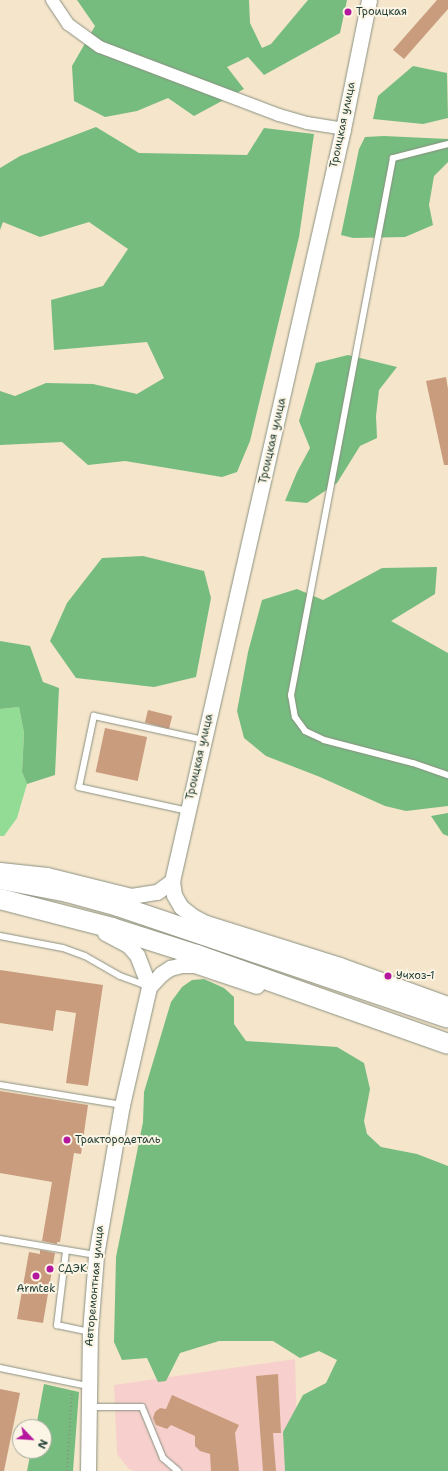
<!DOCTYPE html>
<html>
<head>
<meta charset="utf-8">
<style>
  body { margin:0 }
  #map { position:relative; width:448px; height:1471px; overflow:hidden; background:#f5e5cb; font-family:"Shantell Sans",sans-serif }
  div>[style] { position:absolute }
  .built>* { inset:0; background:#f7d0cd }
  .green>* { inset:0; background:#93dc96 }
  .forest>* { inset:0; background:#76bc7f }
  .building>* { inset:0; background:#c99c7e; transform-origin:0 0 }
  .path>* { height:2px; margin-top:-1px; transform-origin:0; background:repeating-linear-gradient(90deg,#8a9180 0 1px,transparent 0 4px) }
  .roads { filter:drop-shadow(0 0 1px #8a9180) drop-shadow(0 0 1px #8a9180) }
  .service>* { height:6px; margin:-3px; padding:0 3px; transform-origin:3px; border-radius:3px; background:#fff }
  .minor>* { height:12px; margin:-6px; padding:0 6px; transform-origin:6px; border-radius:6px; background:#fff }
  .tertiary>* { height:15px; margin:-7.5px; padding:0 7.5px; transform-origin:7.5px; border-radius:7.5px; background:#fff }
  .trunk>* { height:20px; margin:-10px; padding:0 10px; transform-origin:10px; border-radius:10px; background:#fff }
  .dots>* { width:11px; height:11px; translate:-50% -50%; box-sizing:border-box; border:2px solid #fcf5e5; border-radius:50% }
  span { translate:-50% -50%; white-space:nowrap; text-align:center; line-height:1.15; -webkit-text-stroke:4px #fcf5e5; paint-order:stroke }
  .poi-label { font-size:11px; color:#1f3d34 }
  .left { translate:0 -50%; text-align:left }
  .street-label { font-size:11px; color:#1f3d34 }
  .north { position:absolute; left:12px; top:1419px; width:40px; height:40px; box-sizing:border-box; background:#fcf5e5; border:1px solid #a4ab9e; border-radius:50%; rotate:115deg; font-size:11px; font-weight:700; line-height:16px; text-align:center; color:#1f3d34 }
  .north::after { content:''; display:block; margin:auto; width:14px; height:18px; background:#b5179e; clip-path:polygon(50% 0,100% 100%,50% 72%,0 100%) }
</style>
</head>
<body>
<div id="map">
  <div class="built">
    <div style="clip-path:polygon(295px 1359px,298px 1471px,134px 1471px,129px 1469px,117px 1454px,114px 1385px)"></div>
  </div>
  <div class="green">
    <div style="clip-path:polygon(19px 707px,24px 733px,22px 772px,27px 784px,17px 818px,4px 836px,0 836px,0 709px)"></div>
  </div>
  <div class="forest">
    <div style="clip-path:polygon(77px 0,249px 0,250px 23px,262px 48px,271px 44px,308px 0,347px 0,340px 33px,264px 75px,248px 57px,227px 67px,244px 89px,194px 116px,168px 98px,137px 111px,105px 117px,74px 101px,72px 66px,95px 26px)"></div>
    <div style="clip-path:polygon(413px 66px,447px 73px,448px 118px,423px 124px,373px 119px,378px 96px)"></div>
    <div style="clip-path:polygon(96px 127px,139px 153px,247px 155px,264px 128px,314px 134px,299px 237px,250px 441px,237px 472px,222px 477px,125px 461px,88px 465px,62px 442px,0 445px,0 391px,15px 396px,46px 383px,93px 384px,137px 394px,164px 378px,147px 342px,54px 350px,51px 300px,103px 286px,128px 249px,89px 222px,40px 237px,3px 222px,0 230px,0 168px,20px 156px)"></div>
    <div style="clip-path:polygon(384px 136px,448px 139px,448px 162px,434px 176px,429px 205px,433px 225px,405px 237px,353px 238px,341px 235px,359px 149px,365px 137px)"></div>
    <div style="clip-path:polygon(348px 355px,397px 367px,379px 390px,376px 416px,377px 438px,360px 446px,337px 483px,307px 503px,285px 501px,297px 472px,310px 448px,299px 421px,316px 363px)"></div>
    <div style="clip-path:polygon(143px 556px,204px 571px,211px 598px,196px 677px,154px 687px,76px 678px,50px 641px,67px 603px,102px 558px)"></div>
    <div style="clip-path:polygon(437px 567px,435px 594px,391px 621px,448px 653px,448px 806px,406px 811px,385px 806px,320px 777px,266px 756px,244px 738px,237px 711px,248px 652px,262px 600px,297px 589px,323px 600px,382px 568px)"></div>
    <div style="clip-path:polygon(0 641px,30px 646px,43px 682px,59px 688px,55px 775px,27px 784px,22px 772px,24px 733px,19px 707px,0 709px)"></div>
    <div style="clip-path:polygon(448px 813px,448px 836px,443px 834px,431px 816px)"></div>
    <div style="clip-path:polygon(204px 979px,224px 988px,234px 997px,234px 1024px,246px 1041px,337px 1047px,364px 1063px,370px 1089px,364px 1121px,367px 1134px,381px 1147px,417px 1154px,448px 1166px,448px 1471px,285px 1471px,283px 1432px,303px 1395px,326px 1383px,337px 1360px,319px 1351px,300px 1358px,273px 1341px,219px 1341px,180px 1353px,166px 1381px,158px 1382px,147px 1358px,122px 1360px,114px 1342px,116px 1257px,143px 1122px,144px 1092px,171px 1002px,182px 987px,192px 980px)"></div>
    <div style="clip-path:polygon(44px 1384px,79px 1392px,73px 1471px,27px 1471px,31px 1451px,44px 1451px,44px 1427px,36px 1427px)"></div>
  </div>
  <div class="building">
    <div style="clip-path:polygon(437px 0,448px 0,448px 9px,404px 59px,393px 50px)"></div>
    <div style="clip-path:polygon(446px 377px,448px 389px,448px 465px,444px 465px,426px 381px)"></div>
    <div style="left:148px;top:710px;width:25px;height:13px;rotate:14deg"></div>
    <div style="left:105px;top:728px;width:43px;height:45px;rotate:12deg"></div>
    <div style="clip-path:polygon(0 970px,103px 985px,88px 1086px,66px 1083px,76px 1013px,56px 1010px,53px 1031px,0 1023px)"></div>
    <div style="clip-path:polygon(0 1091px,88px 1105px,81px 1154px,74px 1153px,60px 1242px,57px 1242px,57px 1244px,42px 1241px,52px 1182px,0 1173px)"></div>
    <div style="clip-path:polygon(40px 1250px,55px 1253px,43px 1323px,17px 1319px,29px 1252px,40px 1254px)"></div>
    <div style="clip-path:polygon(278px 1374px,281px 1433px,273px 1433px,276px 1471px,263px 1471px,256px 1376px)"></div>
    <div style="clip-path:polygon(0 1389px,20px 1393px,4px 1471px,0 1471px)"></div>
    <div style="clip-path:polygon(172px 1395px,239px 1425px,235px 1433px,239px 1471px,211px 1471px,210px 1454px,200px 1451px,195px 1446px,195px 1436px,171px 1425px,167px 1429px,156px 1425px,153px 1418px,155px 1412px,160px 1408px,166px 1409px)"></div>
  </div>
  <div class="path">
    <div style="left:67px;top:1471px;width:80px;rotate:-86.4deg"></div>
  </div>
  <div class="roads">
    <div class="service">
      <div style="left:448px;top:144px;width:57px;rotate:165.7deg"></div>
      <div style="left:393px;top:158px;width:547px;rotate:100.75deg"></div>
      <div style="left:291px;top:695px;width:22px;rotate:80deg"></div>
      <div style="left:295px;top:717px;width:17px;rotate:54deg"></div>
      <div style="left:305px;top:731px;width:21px;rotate:25deg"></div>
      <div style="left:324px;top:740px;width:92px;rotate:14.5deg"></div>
      <div style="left:413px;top:763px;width:37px;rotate:19deg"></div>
      <div style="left:188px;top:811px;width:112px;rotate:-167.6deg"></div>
      <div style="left:79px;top:787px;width:73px;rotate:-78.1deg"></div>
      <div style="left:94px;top:716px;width:113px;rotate:12.3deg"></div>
      <div style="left:0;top:936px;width:64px;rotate:10.8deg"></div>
      <div style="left:63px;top:948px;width:23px;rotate:20deg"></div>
      <div style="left:85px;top:956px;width:40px;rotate:29.7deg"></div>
      <div style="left:120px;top:976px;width:29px;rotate:20deg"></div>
      <div style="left:0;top:1085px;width:124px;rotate:9.3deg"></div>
      <div style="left:0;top:1239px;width:97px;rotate:9.5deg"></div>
      <div style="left:66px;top:1251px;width:75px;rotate:96.9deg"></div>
      <div style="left:57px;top:1325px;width:33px;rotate:12deg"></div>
      <div style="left:0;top:1368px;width:90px;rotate:11.6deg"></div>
      <div style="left:90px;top:1407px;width:52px"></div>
      <div style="left:142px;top:1407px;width:55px;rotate:67.6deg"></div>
      <div style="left:163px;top:1458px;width:20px;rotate:41deg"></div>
    </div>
    <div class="minor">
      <div style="left:52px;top:0;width:29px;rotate:56deg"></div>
      <div style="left:68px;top:24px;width:39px;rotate:36deg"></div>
      <div style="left:100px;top:47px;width:191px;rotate:20.8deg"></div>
      <div style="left:279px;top:115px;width:29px;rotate:16deg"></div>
      <div style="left:307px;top:123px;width:36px;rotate:9deg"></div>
    </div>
    <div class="tertiary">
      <div style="left:369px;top:0;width:132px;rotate:101.4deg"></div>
      <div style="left:343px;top:129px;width:771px;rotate:102.81deg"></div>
      <div style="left:172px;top:881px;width:14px;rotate:82deg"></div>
      <div style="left:174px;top:895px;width:14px;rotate:60deg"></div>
      <div style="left:181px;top:907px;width:16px;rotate:38deg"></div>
      <div style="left:194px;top:917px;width:13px;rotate:27deg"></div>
      <div style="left:206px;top:923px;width:140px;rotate:17.4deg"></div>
      <div style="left:340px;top:965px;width:115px;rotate:19.9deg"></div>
      <div style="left:0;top:870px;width:47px;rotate:6.1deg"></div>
      <div style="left:47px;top:875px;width:87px;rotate:14deg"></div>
      <div style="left:131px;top:896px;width:26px;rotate:-9deg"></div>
      <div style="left:157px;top:892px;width:19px;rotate:-36deg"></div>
      <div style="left:105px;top:933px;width:26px;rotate:28deg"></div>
      <div style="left:128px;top:945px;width:13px;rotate:48deg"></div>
      <div style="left:137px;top:955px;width:34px;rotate:69deg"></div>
      <div style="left:149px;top:987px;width:18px;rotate:-47deg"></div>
      <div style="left:161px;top:974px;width:11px;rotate:-34deg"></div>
      <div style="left:170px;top:968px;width:12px;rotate:-14deg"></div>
      <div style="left:182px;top:965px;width:12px"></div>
      <div style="left:194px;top:965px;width:66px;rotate:18.4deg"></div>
      <div style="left:88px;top:1471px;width:139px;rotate:-89.2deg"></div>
      <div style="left:90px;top:1332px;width:77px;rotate:-85.5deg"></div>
      <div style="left:96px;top:1255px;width:152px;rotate:-80.2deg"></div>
      <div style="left:122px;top:1105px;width:121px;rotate:-77.1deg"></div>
    </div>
    <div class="trunk">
      <div style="left:0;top:879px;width:69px;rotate:10.8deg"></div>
      <div style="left:68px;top:892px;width:52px;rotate:15.6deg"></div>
      <div style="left:118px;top:906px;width:348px;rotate:18.7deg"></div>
      <div style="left:0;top:899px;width:116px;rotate:14.5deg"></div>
      <div style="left:112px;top:928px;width:89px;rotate:17.6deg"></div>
      <div style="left:197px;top:955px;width:266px;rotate:19.5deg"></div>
    </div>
  </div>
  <div class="dots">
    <div style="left:348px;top:12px;background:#b5179e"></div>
    <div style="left:388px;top:976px;background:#b5179e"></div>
    <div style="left:67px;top:1140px;background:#b5179e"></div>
    <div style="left:50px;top:1269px;background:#b5179e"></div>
    <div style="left:36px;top:1276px;background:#b5179e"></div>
  </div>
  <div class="poi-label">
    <span class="left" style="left:356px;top:12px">Троицкая</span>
    <span class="left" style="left:396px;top:976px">Учхоз-1</span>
    <span class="left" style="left:75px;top:1140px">Трактородеталь</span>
    <span class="left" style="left:58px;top:1269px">СДЭК</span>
    <span style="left:36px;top:1289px">Armtek</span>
  </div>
  <div class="street-label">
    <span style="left:343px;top:125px;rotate:-78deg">Троицкая улица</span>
    <span style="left:273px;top:441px;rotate:-77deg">Троицкая улица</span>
    <span style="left:200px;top:757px;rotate:-77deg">Троицкая улица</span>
    <span style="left:95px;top:1286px;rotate:-85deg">Авторемонтная улица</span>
  </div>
  <div class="north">N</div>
</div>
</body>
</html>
